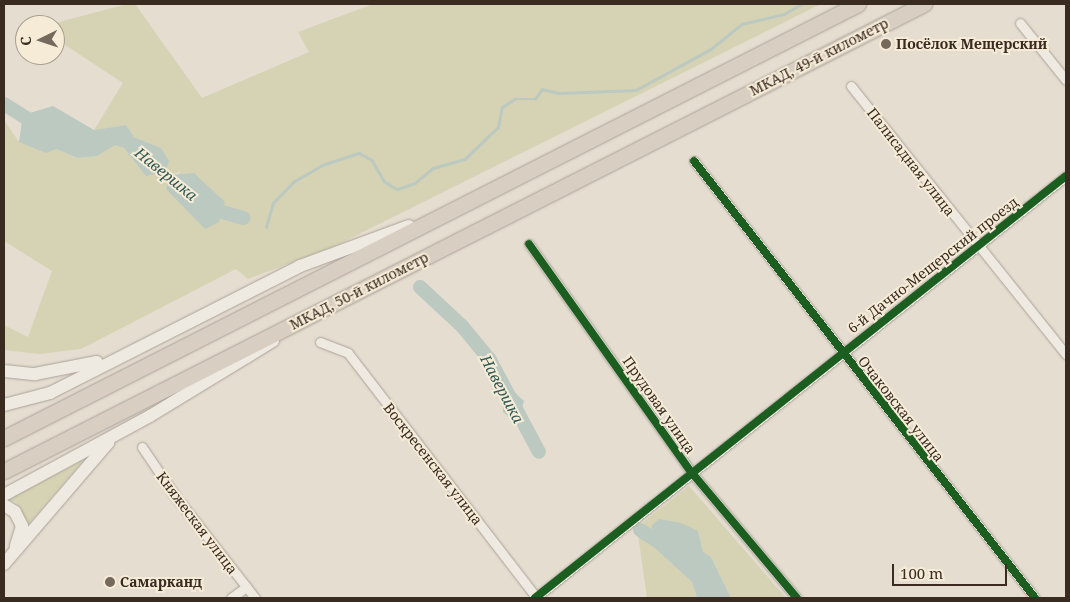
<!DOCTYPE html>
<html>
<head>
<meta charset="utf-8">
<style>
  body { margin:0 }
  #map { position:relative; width:1070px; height:602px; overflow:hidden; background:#e5ddd0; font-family:"Noto Serif",serif }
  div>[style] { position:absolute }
  .green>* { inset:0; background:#d5d3b3 }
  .water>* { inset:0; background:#bbc9c0 }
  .stream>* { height:2.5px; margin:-1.25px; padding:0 1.25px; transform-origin:1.25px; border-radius:1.25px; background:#bbc9c0 }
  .river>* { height:14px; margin:-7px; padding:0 7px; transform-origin:7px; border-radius:7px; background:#bbc9c0 }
  .roads { filter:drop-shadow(0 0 1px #aaa298) drop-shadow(0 0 1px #aaa298) }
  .street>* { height:9px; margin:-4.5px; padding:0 4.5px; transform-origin:4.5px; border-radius:4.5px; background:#eee9e1 }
  .secondary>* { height:12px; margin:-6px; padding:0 6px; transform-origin:6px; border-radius:6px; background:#eee9e1 }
  .highway>* { height:15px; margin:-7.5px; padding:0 7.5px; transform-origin:7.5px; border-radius:7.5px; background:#d8cec1 }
  .cycleway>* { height:8px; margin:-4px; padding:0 4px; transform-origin:4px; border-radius:4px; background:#1b5e20 }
  .dots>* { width:14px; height:14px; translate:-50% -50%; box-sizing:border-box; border:2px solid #f5ebd7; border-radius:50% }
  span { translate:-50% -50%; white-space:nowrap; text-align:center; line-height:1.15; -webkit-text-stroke:4px #f5ebd7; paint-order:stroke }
  .poi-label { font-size:14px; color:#392b20; font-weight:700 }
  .left { translate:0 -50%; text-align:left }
  .street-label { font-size:14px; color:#392b20 }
  .water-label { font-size:15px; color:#305854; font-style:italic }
  .frame { position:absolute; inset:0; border:5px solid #392b20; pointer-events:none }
  .north { position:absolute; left:15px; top:15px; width:50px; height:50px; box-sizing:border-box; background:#f5ebd7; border:1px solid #aa9e8e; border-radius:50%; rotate:266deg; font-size:14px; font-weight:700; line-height:20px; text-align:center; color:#392b20 }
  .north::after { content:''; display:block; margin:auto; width:18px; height:22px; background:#75695e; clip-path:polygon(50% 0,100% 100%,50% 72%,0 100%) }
  .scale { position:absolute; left:892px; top:564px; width:115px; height:22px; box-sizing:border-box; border:2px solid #392b20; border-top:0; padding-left:6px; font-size:15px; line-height:18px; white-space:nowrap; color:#392b20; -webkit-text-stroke:4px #f5ebd7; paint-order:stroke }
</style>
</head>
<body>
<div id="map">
  <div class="green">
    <div style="clip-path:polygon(127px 4px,135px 4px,202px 98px,309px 52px,298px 32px,373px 4px,821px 4px,335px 246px,248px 279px,236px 269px,81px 349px,39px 354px,4px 350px,4px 325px,28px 337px,52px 271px,4px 241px,4px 120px,19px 142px,56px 149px,78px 158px,97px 156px,115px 144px,124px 148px,146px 175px,162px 172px,168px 179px,166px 189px,181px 171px,171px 175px,166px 170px,161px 148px,134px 137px,126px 125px,94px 130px,123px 83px,62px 43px,55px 36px,55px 25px,48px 25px)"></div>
    <div style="clip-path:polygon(85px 459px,27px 526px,16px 502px,6px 499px)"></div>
    <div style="clip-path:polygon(689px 486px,786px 598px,731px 598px,711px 557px,703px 552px,698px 531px,658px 551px,692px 582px,697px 598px,647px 598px,637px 527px)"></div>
  </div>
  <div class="water">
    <div style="clip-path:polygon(53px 106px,94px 130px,126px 125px,134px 137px,161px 148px,169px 161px,166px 170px,171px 175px,194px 173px,225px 202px,219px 222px,205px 229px,166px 189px,168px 179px,162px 172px,146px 176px,124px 148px,115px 145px,97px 156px,78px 158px,56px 149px,46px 153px,19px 142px,23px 115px)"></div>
    <div style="clip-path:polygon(502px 388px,511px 389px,524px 401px,521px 411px,511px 419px,503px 412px)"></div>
    <div style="clip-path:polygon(659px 519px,681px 523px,698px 531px,703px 552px,711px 557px,731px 598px,697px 598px,692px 582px,658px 551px,651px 536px,652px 525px)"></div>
  </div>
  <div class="stream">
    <div style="left:266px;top:227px;width:25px;rotate:-74deg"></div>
    <div style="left:273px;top:203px;width:29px;rotate:-46deg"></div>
    <div style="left:293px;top:182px;width:34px;rotate:-30deg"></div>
    <div style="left:322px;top:165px;width:39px;rotate:-18deg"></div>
    <div style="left:359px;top:153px;width:15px;rotate:28deg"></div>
    <div style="left:372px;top:160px;width:24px;rotate:60deg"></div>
    <div style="left:384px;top:181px;width:15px;rotate:32deg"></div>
    <div style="left:397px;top:189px;width:19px;rotate:-18deg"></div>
    <div style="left:415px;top:183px;width:23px;rotate:-40deg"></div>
    <div style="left:433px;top:168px;width:33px;rotate:-16deg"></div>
    <div style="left:465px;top:159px;width:46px;rotate:-44.1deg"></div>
    <div style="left:498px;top:127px;width:20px;rotate:-79deg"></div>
    <div style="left:502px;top:107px;width:15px;rotate:-32deg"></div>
    <div style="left:515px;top:99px;width:20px"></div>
    <div style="left:535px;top:99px;width:12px;rotate:-55deg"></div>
    <div style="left:542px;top:89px;width:17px;rotate:13deg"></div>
    <div style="left:559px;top:93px;width:77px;rotate:-2.2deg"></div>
    <div style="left:636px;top:90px;width:85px;rotate:-28.7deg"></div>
    <div style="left:711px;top:49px;width:40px;rotate:-39deg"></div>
    <div style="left:742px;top:24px;width:43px;rotate:-13.4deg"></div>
    <div style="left:784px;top:14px;width:20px;rotate:-30deg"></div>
  </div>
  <div class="river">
    <div style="left:4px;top:104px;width:41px;rotate:32.2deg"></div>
    <div style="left:204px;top:207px;width:41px;rotate:15.4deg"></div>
    <div style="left:420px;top:287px;width:57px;rotate:42.9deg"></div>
    <div style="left:462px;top:326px;width:44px;rotate:50.5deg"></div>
    <div style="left:490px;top:360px;width:104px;rotate:62deg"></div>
    <div style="left:640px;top:530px;width:31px;rotate:33deg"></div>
  </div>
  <div class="roads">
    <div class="street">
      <div style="left:1020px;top:23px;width:73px;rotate:51.1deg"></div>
      <div style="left:851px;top:86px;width:344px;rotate:51.3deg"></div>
      <div style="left:694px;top:161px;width:554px;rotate:52.03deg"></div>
      <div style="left:529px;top:244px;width:281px;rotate:54.6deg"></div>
      <div style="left:692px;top:473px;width:163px;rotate:50deg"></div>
      <div style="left:320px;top:342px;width:30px;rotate:21deg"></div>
      <div style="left:348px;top:353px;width:309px;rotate:52.4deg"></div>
      <div style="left:142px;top:447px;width:55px;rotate:56deg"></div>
      <div style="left:173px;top:493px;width:133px;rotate:52deg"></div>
      <div style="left:231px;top:598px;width:19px;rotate:-36deg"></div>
      <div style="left:535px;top:598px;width:678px;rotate:-38.48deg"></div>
    </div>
    <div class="secondary">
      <div style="left:4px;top:371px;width:31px;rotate:6deg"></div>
      <div style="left:35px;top:374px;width:63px;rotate:-11deg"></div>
      <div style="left:4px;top:405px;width:48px;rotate:-14.6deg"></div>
      <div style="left:50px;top:393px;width:280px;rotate:-26.9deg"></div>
      <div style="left:300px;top:266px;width:116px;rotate:-20.2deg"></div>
      <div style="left:4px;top:495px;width:166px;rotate:-28.4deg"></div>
      <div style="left:150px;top:416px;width:144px;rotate:-31.4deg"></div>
      <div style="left:4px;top:505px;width:13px;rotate:32deg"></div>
      <div style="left:15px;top:512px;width:16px;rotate:63deg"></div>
      <div style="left:22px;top:526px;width:21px;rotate:107deg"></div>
      <div style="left:4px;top:564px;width:160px;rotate:-49.3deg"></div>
    </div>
    <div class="highway">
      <div style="left:4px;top:438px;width:958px;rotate:-26.94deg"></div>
      <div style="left:4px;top:471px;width:1032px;rotate:-26.91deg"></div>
    </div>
  </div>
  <div class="cycleway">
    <div style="left:694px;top:161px;width:554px;rotate:52.03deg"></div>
    <div style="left:529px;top:244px;width:281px;rotate:54.6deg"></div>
    <div style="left:692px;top:473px;width:163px;rotate:50deg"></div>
    <div style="left:535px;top:598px;width:678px;rotate:-38.48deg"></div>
  </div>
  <div class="dots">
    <div style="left:886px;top:44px;background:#75695e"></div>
    <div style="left:110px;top:582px;background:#75695e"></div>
  </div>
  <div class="poi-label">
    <span class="left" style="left:896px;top:44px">Посёлок Мещерский</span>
    <span class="left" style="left:120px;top:582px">Самарканд</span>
  </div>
  <div class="street-label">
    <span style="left:819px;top:57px;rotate:-27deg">МКАД, 49-й километр</span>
    <span style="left:911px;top:162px;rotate:52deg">Палисадная улица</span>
    <span style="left:933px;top:265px;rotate:-38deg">6-й Дачно-Мещерский проезд</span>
    <span style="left:359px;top:291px;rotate:-27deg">МКАД, 50-й километр</span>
    <span style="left:659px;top:405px;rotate:55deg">Прудовая улица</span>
    <span style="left:901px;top:409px;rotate:52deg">Очаковская улица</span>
    <span style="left:433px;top:464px;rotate:52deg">Воскресенская улица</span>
    <span style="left:197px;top:523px;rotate:53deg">Княжеская улица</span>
  </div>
  <div class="water-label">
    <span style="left:166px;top:174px;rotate:39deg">Навершка</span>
    <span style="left:502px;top:389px;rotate:62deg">Навершка</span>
  </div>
  <div class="frame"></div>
  <div class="north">С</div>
  <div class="scale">100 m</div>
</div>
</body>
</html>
